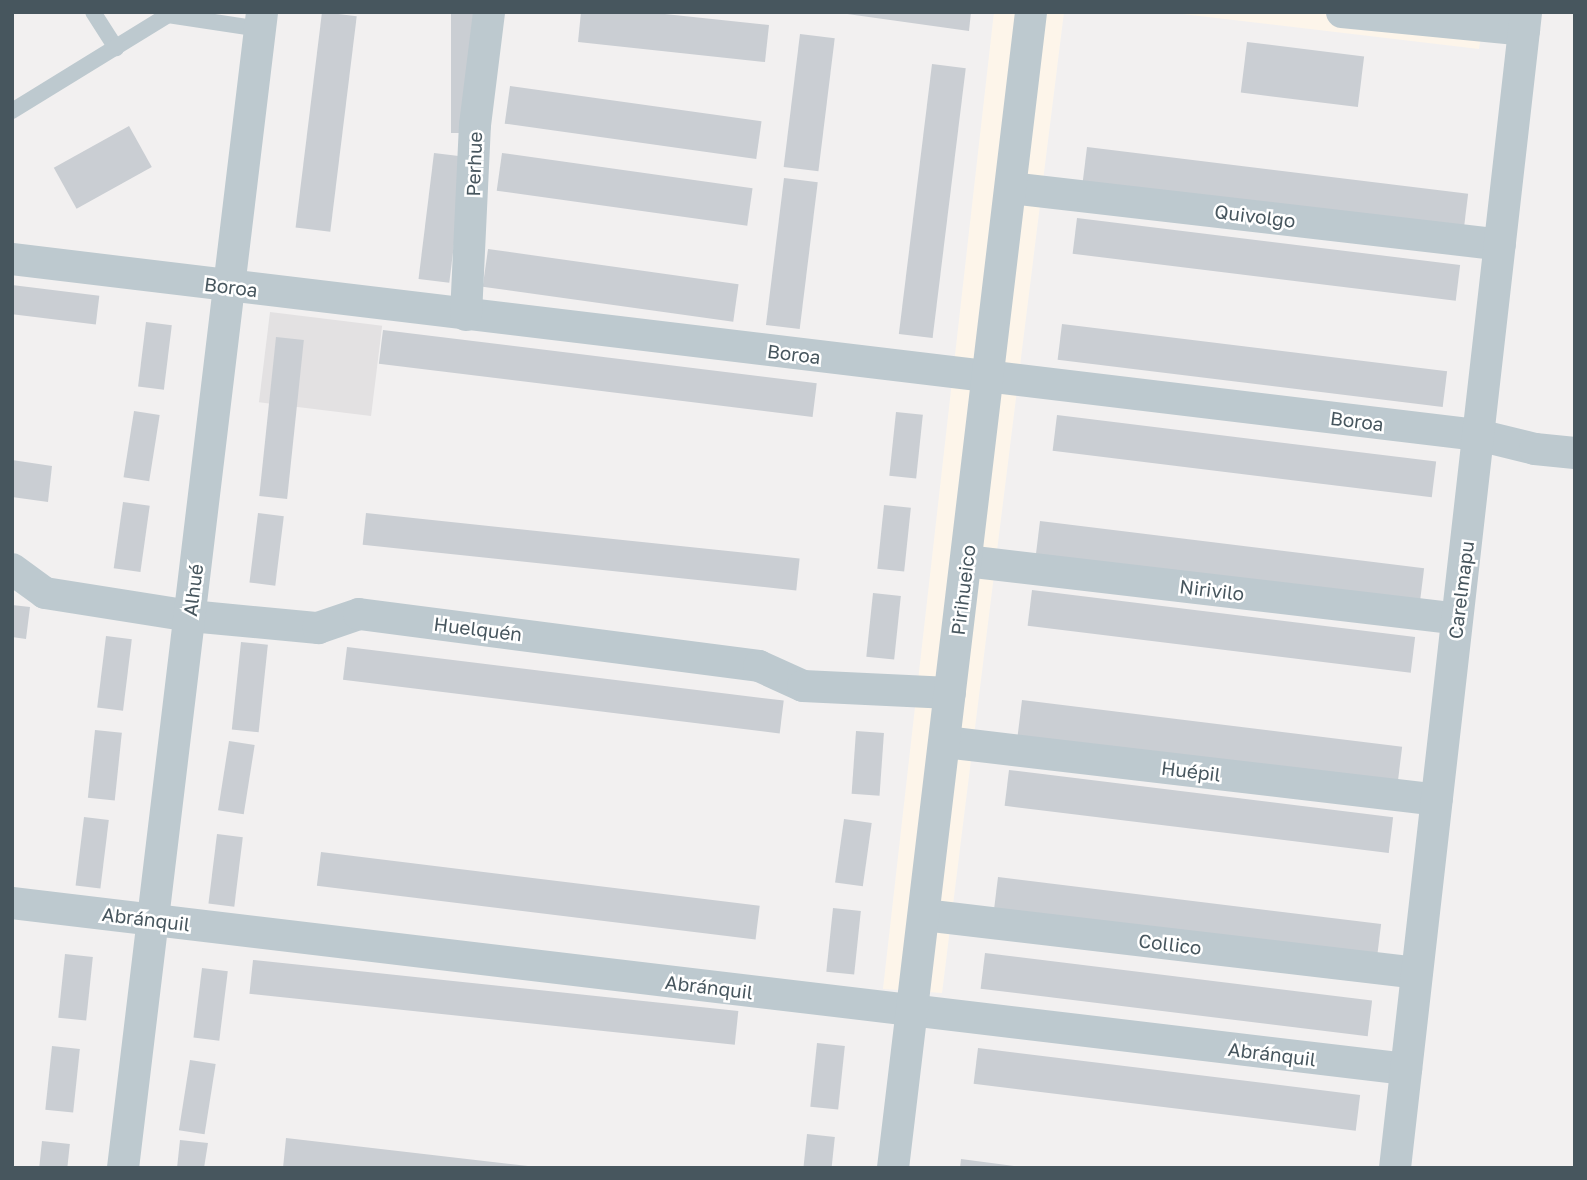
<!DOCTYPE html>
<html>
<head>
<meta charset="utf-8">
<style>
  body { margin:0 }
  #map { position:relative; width:1587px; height:1180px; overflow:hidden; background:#f2f0f0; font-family:"Golos Text",sans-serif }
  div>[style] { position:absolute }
  .commercial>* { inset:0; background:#fdf5ea }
  .education>* { inset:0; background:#e3e1e2; transform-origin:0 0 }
  .building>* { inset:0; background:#caced3; transform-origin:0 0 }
  .lane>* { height:16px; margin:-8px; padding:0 8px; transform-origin:8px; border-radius:8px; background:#bdc9cf }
  .street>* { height:32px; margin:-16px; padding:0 16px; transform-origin:16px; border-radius:16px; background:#bdc9cf }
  span { translate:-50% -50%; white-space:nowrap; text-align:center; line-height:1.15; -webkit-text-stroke:5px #fff; paint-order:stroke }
  .street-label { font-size:19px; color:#47565e }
  .frame { position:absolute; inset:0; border:14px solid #47565e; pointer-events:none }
</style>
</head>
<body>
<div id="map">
  <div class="commercial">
    <div style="clip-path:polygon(994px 12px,1064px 12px,942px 993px,883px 989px)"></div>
    <div style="clip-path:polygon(1165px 12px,1485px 12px,1479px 49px)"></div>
  </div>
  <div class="education">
    <div style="left:270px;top:312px;width:113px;height:91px;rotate:7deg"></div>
  </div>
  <div class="building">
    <div style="left:322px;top:12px;width:35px;height:217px;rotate:7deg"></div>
    <div style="left:451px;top:12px;width:32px;height:121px"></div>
    <div style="clip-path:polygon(581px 12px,646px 12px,769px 25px,765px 62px,578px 42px)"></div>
    <div style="clip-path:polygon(833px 12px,971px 12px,969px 31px)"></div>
    <div style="left:800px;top:34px;width:35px;height:134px;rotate:7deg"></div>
    <div style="left:1247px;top:42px;width:118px;height:51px;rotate:7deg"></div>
    <div style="left:932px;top:64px;width:34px;height:272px;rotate:7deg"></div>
    <div style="left:510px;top:86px;width:254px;height:38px;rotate:8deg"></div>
    <div style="left:129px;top:126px;width:47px;height:86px;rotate:61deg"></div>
    <div style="left:1087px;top:147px;width:384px;height:37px;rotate:7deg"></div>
    <div style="left:434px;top:153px;width:31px;height:127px;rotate:7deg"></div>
    <div style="left:502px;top:153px;width:253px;height:38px;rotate:8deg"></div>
    <div style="left:784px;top:178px;width:34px;height:148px;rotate:7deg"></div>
    <div style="left:1077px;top:218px;width:386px;height:36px;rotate:7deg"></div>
    <div style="left:488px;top:249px;width:253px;height:38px;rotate:8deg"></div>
    <div style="left:12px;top:285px;width:88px;height:29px;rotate:7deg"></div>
    <div style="left:146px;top:322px;width:26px;height:65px;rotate:7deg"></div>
    <div style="left:1062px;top:324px;width:388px;height:36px;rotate:7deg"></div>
    <div style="left:383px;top:330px;width:437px;height:34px;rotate:7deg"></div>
    <div style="left:276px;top:337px;width:28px;height:160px;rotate:6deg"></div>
    <div style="left:134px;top:411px;width:26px;height:67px;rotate:9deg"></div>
    <div style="left:896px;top:412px;width:27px;height:64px;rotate:6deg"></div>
    <div style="left:1057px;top:415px;width:382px;height:36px;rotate:7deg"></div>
    <div style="clip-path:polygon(12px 460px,52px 466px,48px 502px,12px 497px)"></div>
    <div style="left:123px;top:502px;width:27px;height:67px;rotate:8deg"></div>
    <div style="left:884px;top:505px;width:27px;height:64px;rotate:6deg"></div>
    <div style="left:258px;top:513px;width:26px;height:70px;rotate:7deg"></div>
    <div style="left:366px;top:513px;width:436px;height:32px;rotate:6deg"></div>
    <div style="left:1040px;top:521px;width:387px;height:36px;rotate:7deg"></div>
    <div style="left:1032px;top:590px;width:386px;height:36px;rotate:7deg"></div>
    <div style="left:873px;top:593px;width:28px;height:64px;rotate:6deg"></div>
    <div style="clip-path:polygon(12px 605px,30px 607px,26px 639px,12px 637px)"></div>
    <div style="left:106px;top:636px;width:26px;height:72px;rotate:7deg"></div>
    <div style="left:241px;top:642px;width:27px;height:88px;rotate:6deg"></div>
    <div style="left:347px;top:647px;width:440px;height:33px;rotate:7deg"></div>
    <div style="left:1022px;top:700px;width:383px;height:36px;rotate:7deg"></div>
    <div style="left:95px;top:730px;width:27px;height:68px;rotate:6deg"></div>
    <div style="left:856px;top:731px;width:28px;height:63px;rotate:4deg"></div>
    <div style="left:229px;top:741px;width:26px;height:70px;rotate:9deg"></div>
    <div style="left:1009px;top:770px;width:387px;height:36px;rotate:7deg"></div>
    <div style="left:84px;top:817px;width:25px;height:69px;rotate:7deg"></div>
    <div style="left:844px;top:819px;width:28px;height:64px;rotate:8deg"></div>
    <div style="left:217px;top:834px;width:26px;height:70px;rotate:7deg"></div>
    <div style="left:321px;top:852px;width:442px;height:34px;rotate:7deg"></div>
    <div style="left:998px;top:877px;width:386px;height:36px;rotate:7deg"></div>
    <div style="left:833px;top:908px;width:28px;height:64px;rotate:6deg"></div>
    <div style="left:985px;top:953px;width:390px;height:36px;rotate:7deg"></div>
    <div style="left:65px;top:954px;width:28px;height:64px;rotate:6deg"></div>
    <div style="left:253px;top:960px;width:488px;height:34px;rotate:6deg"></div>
    <div style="left:202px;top:968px;width:26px;height:70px;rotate:7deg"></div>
    <div style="left:817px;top:1043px;width:28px;height:64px;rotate:6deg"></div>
    <div style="left:52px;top:1046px;width:28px;height:64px;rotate:6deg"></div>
    <div style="left:978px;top:1048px;width:385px;height:36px;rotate:7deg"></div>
    <div style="left:190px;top:1060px;width:26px;height:71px;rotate:9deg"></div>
    <div style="left:807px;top:1134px;width:28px;height:34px;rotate:6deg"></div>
    <div style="clip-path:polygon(286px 1138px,528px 1166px,528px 1168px,283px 1168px)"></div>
    <div style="clip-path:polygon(180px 1140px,208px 1143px,204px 1168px,177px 1168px)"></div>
    <div style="left:42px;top:1141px;width:28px;height:27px;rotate:6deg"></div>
    <div style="clip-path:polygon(961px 1159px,1014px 1166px,1014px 1168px,960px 1168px)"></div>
  </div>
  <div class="lane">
    <div style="left:93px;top:12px;width:43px;rotate:57.4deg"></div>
    <div style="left:12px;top:111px;width:183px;rotate:-31.6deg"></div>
    <div style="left:168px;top:15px;width:93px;rotate:8.7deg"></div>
  </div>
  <div class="street">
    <div style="left:1342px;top:12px;width:183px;rotate:5.6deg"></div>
    <div style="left:1011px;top:188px;width:492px;rotate:6.6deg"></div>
    <div style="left:12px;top:259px;width:1477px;rotate:6.85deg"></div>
    <div style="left:1478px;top:435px;width:59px;rotate:13.8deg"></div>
    <div style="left:1535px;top:449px;width:40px;rotate:5.7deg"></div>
    <div style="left:466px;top:315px;width:190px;rotate:-87.3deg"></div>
    <div style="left:475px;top:125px;width:114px;rotate:-82.9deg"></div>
    <div style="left:966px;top:561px;width:494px;rotate:6.7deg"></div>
    <div style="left:12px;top:569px;width:41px;rotate:36deg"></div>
    <div style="left:45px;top:593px;width:147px;rotate:9deg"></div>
    <div style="left:190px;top:616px;width:129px;rotate:5.4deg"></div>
    <div style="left:318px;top:628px;width:43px;rotate:-18.9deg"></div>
    <div style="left:359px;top:614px;width:403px;rotate:7.4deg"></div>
    <div style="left:759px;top:666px;width:48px;rotate:24.4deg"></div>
    <div style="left:803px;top:686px;width:147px;rotate:2.7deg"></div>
    <div style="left:945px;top:742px;width:495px;rotate:6.7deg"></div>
    <div style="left:12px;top:903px;width:1404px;rotate:6.79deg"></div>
    <div style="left:924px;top:915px;width:496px;rotate:6.7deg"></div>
    <div style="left:123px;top:1168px;width:1164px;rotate:-83.14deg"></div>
    <div style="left:893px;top:1168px;width:1164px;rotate:-83.19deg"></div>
    <div style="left:1395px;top:1168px;width:1163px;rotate:-83.53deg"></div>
  </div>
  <div class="street-label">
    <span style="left:474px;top:164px;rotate:-88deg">Perhue</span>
    <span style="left:1255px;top:216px;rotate:7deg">Quivolgo</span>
    <span style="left:231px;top:287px;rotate:7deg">Boroa</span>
    <span style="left:794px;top:354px;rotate:7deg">Boroa</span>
    <span style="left:1357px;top:421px;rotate:7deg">Boroa</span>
    <span style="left:193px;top:590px;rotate:-83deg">Alhué</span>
    <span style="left:963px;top:590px;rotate:-83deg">Pirihueico</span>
    <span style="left:1212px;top:590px;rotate:7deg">Nirivilo</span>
    <span style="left:1461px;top:590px;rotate:-83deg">Carelmapu</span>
    <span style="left:478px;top:629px;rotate:7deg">Huelquén</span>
    <span style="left:1191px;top:771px;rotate:7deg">Huépil</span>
    <span style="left:146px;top:919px;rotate:7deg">Abránquil</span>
    <span style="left:1170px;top:944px;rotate:7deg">Collico</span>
    <span style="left:709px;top:987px;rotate:7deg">Abránquil</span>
    <span style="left:1272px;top:1054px;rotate:7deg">Abránquil</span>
  </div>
  <div class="frame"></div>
</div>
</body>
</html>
